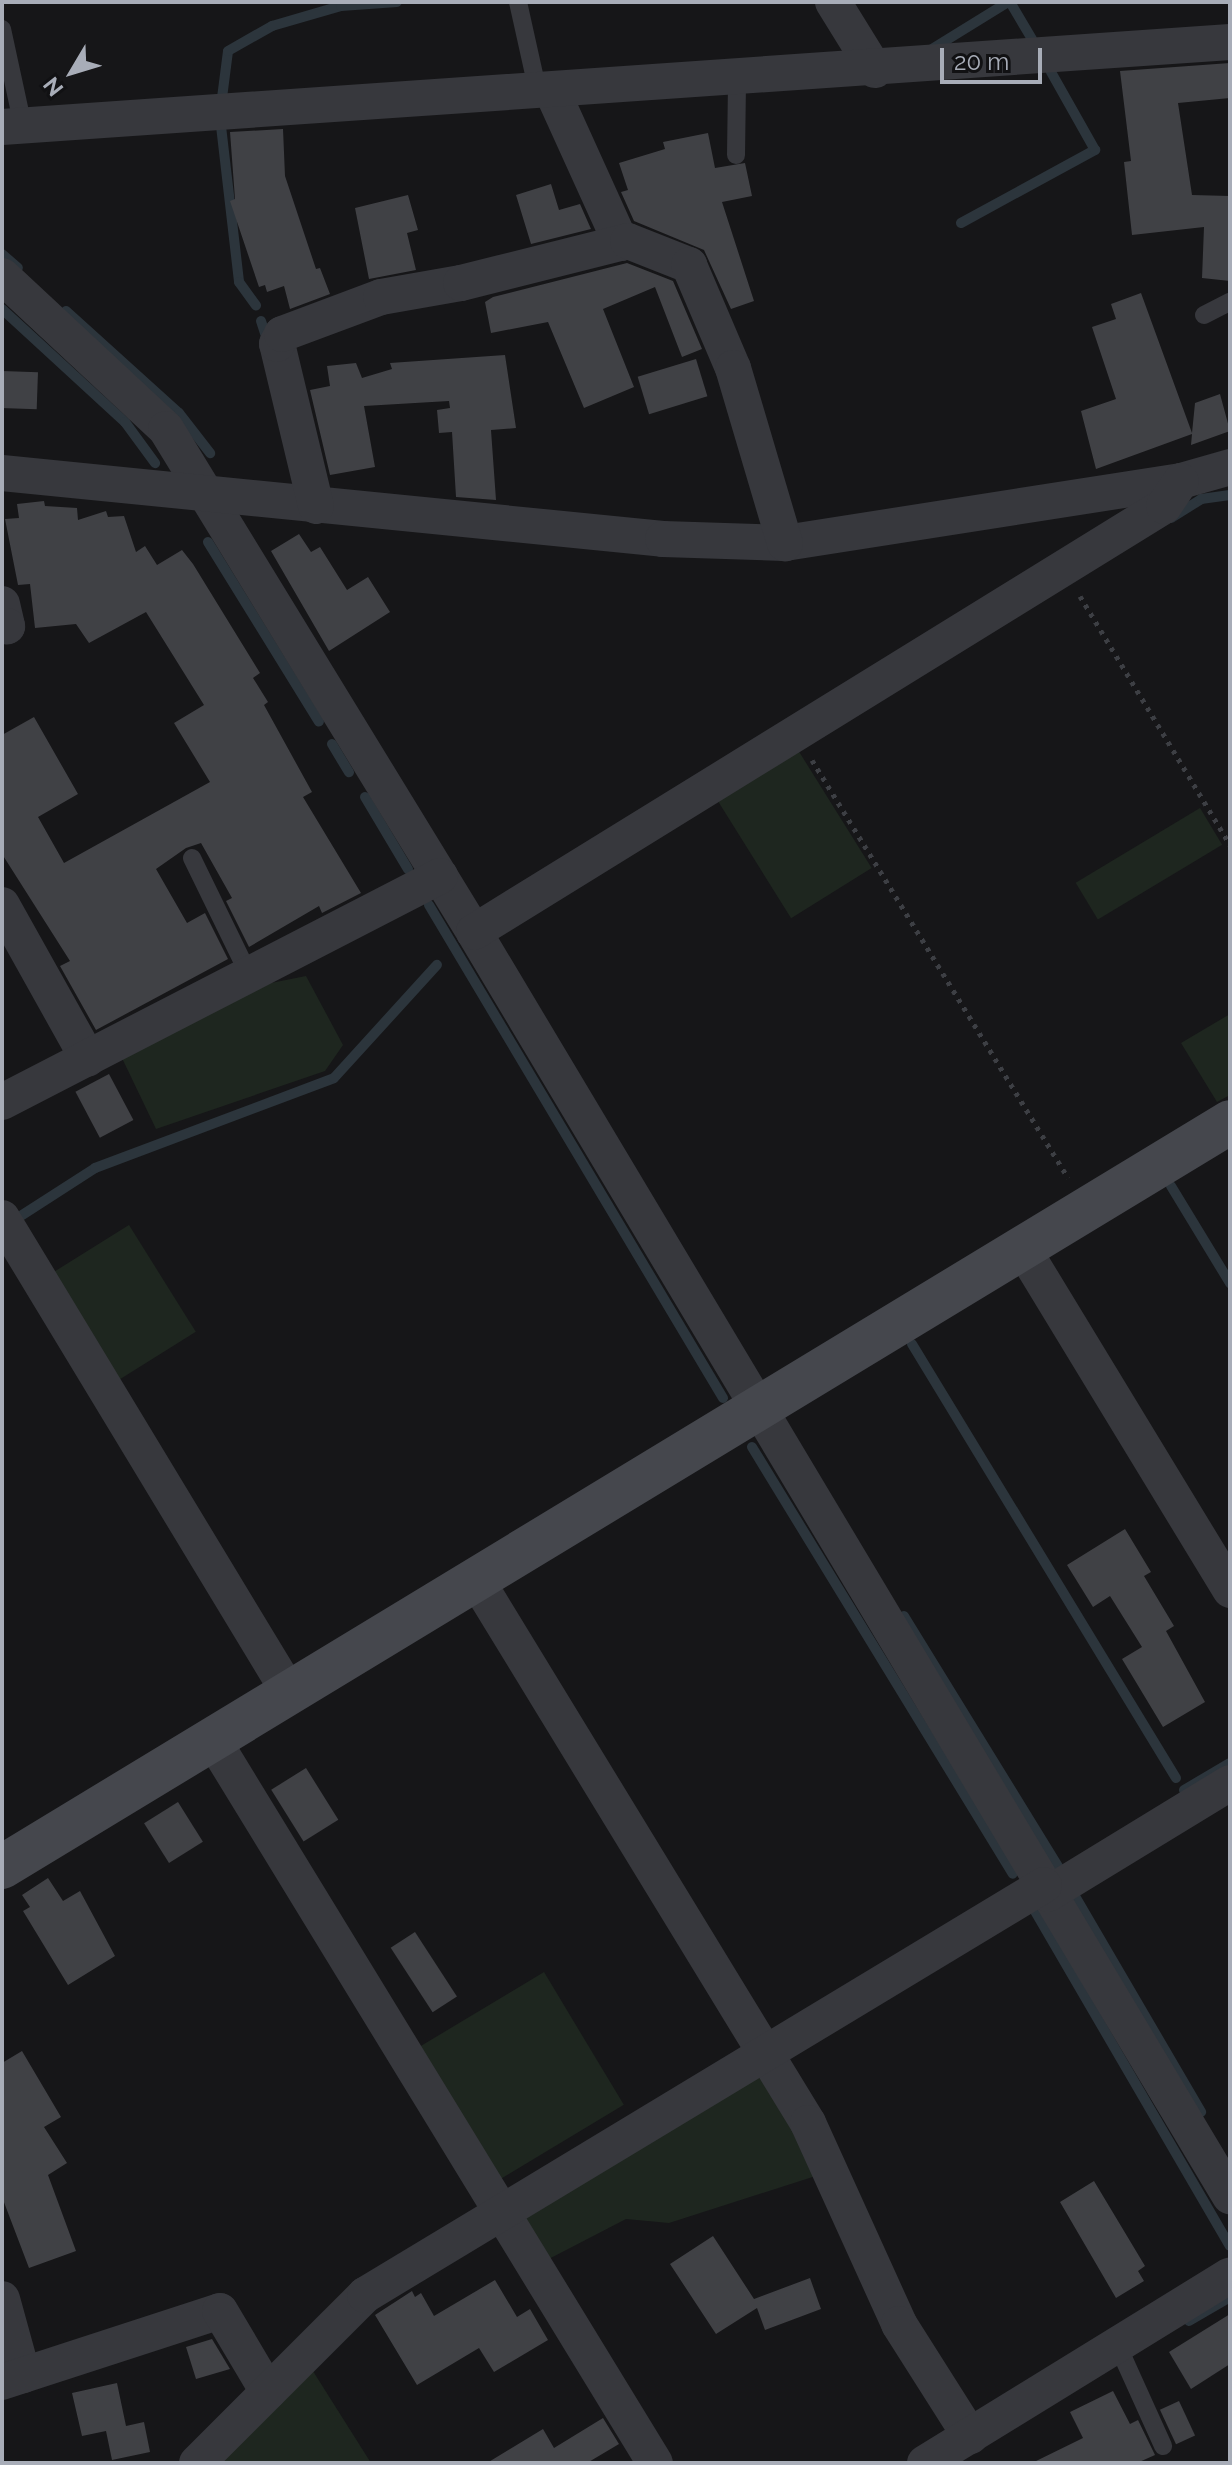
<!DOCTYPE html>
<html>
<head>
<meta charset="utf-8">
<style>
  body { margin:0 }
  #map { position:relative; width:1232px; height:2465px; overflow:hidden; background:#161618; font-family:Raleway,sans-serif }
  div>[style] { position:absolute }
  .green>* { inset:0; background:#1e261f; transform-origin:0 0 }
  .stream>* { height:10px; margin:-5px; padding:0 5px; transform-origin:5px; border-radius:5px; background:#2c353c }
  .building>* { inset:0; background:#404145; transform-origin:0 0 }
  .path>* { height:5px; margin-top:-2.5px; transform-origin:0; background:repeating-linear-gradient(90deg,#3d3f44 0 4px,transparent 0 10px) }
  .lane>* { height:18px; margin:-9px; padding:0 9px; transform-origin:9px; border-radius:9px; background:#37383d }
  .street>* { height:36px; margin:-18px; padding:0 18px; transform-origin:18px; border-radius:18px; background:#37383d }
  .secondary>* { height:44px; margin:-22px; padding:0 22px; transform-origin:22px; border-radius:22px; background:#45474d }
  span { translate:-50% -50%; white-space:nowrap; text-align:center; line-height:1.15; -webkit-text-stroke:6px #111113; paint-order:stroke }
  .frame { position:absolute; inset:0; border:4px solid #a8adb8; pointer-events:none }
  .north { position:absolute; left:32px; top:32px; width:80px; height:80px; -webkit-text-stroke:6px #111113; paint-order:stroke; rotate:232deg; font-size:22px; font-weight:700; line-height:32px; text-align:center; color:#a8adb8 }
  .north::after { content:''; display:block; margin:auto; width:28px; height:36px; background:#a8adb8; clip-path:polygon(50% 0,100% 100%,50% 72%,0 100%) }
  .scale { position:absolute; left:940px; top:48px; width:102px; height:36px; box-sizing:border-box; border:4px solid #a8adb8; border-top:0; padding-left:10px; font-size:24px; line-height:28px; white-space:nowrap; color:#a8adb8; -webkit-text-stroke:6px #111113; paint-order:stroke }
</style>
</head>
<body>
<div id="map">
  <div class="green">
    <div style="left:798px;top:750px;width:139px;height:95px;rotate:58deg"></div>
    <div style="left:1200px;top:808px;width:43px;height:145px;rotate:59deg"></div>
    <div style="clip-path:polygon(306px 976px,343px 1045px,325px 1071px,156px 1129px,121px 1056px,266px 984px)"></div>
    <div style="clip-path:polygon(1230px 1014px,1230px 1095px,1217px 1102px,1181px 1043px)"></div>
    <div style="left:129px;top:1225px;width:126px;height:97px;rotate:58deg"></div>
    <div style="left:544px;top:1972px;width:155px;height:152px;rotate:59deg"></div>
    <div style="clip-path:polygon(761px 2069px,825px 2173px,669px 2223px,626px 2219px,543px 2262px,517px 2218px)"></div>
    <div style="clip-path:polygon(311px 2368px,371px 2463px,216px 2463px)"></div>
  </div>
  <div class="stream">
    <div style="left:1010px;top:2px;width:43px;rotate:59.3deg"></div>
    <div style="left:932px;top:49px;width:89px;rotate:-31.7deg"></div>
    <div style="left:222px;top:98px;width:47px;rotate:-82.7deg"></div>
    <div style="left:228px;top:51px;width:51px;rotate:-29.6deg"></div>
    <div style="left:272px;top:26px;width:72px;rotate:-16.2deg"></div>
    <div style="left:341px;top:6px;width:56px;rotate:-4.1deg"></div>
    <div style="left:221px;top:126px;width:157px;rotate:83.4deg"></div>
    <div style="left:239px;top:282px;width:29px;rotate:54deg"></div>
    <div style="left:961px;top:223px;width:153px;rotate:-28.6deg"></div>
    <div style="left:1095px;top:150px;width:90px;rotate:-119.4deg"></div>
    <div style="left:2px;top:254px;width:21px;rotate:41deg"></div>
    <div style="left:2px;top:309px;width:167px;rotate:42.6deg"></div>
    <div style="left:125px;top:422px;width:51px;rotate:53.8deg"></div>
    <div style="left:66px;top:311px;width:152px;rotate:42.1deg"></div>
    <div style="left:179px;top:413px;width:51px;rotate:52.2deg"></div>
    <div style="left:261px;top:321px;width:19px;rotate:72deg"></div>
    <div style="left:1171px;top:518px;width:36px;rotate:-32deg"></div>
    <div style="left:1201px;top:499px;width:29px;rotate:-8deg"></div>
    <div style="left:208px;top:542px;width:211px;rotate:58.3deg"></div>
    <div style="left:332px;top:744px;width:33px;rotate:59deg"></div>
    <div style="left:365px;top:797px;width:84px;rotate:59.2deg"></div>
    <div style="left:429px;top:905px;width:574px;rotate:59.19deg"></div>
    <div style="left:1171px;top:1186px;width:114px;rotate:58.7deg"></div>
    <div style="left:16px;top:1219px;width:94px;rotate:-32.8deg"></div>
    <div style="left:95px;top:1168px;width:255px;rotate:-20.6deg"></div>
    <div style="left:334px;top:1078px;width:153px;rotate:-47.7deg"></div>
    <div style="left:912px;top:1344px;width:508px;rotate:58.69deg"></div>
    <div style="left:752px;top:1447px;width:500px;rotate:58.57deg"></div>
    <div style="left:904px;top:1616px;width:298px;rotate:58.4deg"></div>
    <div style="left:1184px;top:1790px;width:53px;rotate:-30.4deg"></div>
    <div style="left:1072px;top:1891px;width:256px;rotate:59.7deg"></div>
    <div style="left:1032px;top:1906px;width:393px;rotate:59.8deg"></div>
    <div style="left:1189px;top:2321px;width:48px;rotate:-30.3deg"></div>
  </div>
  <div class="building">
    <div style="clip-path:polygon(1230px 63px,1230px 98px,1178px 103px,1192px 195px,1230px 196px,1230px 281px,1202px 278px,1204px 227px,1132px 235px,1124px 162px,1131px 161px,1120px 71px)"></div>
    <div style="clip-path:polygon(283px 129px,285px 176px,316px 269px,320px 268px,330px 294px,290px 309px,284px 286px,267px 292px,265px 285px,259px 287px,230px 201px,235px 199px,230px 132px)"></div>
    <div style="clip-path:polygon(708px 133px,715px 168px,745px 163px,752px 196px,722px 202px,754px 301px,731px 309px,704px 250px,634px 221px,621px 192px,628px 190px,619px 163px,665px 149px,663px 142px)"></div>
    <div style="clip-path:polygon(551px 184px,559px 210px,580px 204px,591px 229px,531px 244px,516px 195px)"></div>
    <div style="clip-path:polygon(408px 195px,418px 230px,407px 233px,416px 270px,369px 279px,355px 208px)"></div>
    <div style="clip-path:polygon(627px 263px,673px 281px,702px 349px,682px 357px,655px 287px,603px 309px,634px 387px,584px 408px,548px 322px,491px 333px,485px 302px,493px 297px)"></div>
    <div style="clip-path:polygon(1141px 293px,1192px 433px,1195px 403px,1220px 394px,1230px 431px,1191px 445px,1192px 434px,1096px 469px,1081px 411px,1116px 399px,1092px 327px,1116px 319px,1111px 304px)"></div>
    <div style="clip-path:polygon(505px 355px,516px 428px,491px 430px,496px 500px,456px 497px,452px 432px,439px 433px,437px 410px,450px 408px,449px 401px,364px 406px,375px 467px,330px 475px,310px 390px,330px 386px,327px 366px,356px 363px,362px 378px,392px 369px,390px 363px)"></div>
    <div style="left:696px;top:359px;width:39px;height:61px;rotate:73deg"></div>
    <div style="left:2px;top:371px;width:36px;height:37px;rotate:2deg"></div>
    <div style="clip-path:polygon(44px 501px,45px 506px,77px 508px,78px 520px,106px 511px,108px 517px,124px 516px,136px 552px,145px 546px,157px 565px,182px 550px,193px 564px,260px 673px,253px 678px,268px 702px,264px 705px,312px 792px,303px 797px,361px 893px,322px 913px,319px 906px,249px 947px,226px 901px,232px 898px,201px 843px,186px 848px,156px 869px,187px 923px,205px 913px,228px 959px,96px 1030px,60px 966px,70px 961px,2px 854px,2px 735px,34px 717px,78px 794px,38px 817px,64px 863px,210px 782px,174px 723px,204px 705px,146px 612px,89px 643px,76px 624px,35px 628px,30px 584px,18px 585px,5px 519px,19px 518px,17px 504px)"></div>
    <div style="clip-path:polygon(299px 534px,311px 552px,320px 547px,347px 590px,368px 577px,390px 612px,329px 651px,271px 551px)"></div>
    <div style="left:109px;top:1074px;width:52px;height:38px;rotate:62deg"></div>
    <div style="clip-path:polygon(1125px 1529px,1151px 1572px,1144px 1576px,1174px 1626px,1166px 1631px,1205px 1702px,1163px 1727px,1122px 1659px,1142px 1647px,1110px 1596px,1093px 1607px,1067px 1565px)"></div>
    <div style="left:306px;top:1768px;width:61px;height:41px;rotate:58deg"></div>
    <div style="left:178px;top:1802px;width:47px;height:40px;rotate:58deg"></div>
    <div style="clip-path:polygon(48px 1878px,63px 1901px,80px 1891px,115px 1956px,68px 1985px,23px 1911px,30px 1907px,22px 1895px)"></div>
    <div style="left:415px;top:1932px;width:77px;height:29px;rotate:57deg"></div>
    <div style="clip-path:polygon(22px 2051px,61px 2117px,44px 2127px,67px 2163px,48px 2175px,76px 2251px,29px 2268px,2px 2197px,2px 2063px)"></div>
    <div style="clip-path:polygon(1094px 2181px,1145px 2266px,1138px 2271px,1144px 2281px,1116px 2298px,1060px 2202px)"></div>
    <div style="clip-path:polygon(713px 2236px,754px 2299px,810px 2278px,821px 2309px,765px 2330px,757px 2308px,716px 2334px,670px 2264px)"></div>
    <div style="clip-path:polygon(495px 2280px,517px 2317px,530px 2309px,548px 2340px,494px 2372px,479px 2348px,417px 2385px,375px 2315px,412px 2291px,415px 2297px,421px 2293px,434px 2316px)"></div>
    <div style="clip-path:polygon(1230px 2314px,1230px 2364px,1191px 2389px,1169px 2352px)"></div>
    <div style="clip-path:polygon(212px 2339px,230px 2369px,196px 2379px,186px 2347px)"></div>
    <div style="clip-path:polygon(117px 2383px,126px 2426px,144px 2422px,150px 2452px,112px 2460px,106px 2431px,82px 2436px,72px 2393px)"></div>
    <div style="clip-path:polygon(1113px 2391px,1130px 2424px,1138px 2420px,1155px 2455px,1137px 2463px,1032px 2463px,1083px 2438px,1070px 2412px)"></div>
    <div style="left:1179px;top:2401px;width:38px;height:21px;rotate:65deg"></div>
    <div style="clip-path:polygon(603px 2418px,619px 2444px,587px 2463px,487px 2463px,543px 2429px,554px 2448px)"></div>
  </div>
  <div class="path">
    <div style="left:1080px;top:596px;width:291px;rotate:58.9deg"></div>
    <div style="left:812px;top:760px;width:490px;rotate:58.5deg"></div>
  </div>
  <div class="lane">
    <div style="left:518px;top:2px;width:92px;rotate:77.5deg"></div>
    <div style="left:2px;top:29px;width:99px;rotate:77.8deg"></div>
    <div style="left:736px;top:155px;width:76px;rotate:-89.2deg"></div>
    <div style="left:1204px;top:315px;width:29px;rotate:-27deg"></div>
    <div style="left:192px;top:858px;width:132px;rotate:64deg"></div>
    <div style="left:1117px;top:2344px;width:112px;rotate:65.7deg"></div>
  </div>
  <div class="street">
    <div style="left:833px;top:2px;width:80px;rotate:58.3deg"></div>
    <div style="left:552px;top:91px;width:167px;rotate:65.6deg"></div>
    <div style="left:2px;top:127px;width:1231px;rotate:-3.96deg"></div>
    <div style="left:2px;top:276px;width:224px;rotate:43deg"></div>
    <div style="left:166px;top:429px;width:590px;rotate:58.52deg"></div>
    <div style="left:474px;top:932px;width:1473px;rotate:59.12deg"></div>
    <div style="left:2px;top:473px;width:664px;rotate:5.7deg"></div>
    <div style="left:663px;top:539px;width:122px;rotate:1.9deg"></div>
    <div style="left:785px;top:543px;width:401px;rotate:-8.9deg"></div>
    <div style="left:1181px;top:481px;width:51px;rotate:-15.9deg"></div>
    <div style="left:316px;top:506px;width:167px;rotate:-103.5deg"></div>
    <div style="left:277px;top:344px;width:11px;rotate:-63deg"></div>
    <div style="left:282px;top:334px;width:106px;rotate:-20.5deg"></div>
    <div style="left:381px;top:297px;width:81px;rotate:-9.9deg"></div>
    <div style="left:461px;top:283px;width:172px;rotate:-14.1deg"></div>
    <div style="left:628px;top:241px;width:66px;rotate:21.5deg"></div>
    <div style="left:689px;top:265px;width:112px;rotate:66.9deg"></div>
    <div style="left:733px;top:368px;width:183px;rotate:73.5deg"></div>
    <div style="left:2px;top:604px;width:23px;rotate:77deg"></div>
    <div style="left:7px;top:626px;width:5px;rotate:180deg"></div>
    <div style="left:2px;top:905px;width:176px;rotate:60.8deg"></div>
    <div style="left:474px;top:932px;width:811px;rotate:-31.69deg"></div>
    <div style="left:1164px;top:506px;width:30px;rotate:-56deg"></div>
    <div style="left:2px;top:1102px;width:493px;rotate:-27.3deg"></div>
    <div style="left:2px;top:1218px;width:556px;rotate:58.82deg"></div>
    <div style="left:1023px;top:1249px;width:399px;rotate:58.7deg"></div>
    <div style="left:477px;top:1581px;width:635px;rotate:58.59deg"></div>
    <div style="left:808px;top:2123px;width:221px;rotate:65.6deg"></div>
    <div style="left:899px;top:2324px;width:133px;rotate:57.6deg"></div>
    <div style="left:213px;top:1740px;width:847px;rotate:58.56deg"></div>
    <div style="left:1048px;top:1894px;width:213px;rotate:-31.4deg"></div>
    <div style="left:2px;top:2299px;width:79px;rotate:74.6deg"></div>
    <div style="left:2px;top:2382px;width:229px;rotate:-18deg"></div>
    <div style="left:220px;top:2311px;width:94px;rotate:59.3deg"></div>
    <div style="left:197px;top:2463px;width:238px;rotate:-45deg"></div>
    <div style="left:365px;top:2295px;width:793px;rotate:-31.12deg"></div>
    <div style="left:925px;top:2463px;width:358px;rotate:-31.6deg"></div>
  </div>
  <div class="secondary">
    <div style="left:2px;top:1867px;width:1436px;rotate:-31.24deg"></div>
  </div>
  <div class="frame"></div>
  <div class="north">N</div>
  <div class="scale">20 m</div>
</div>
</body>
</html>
